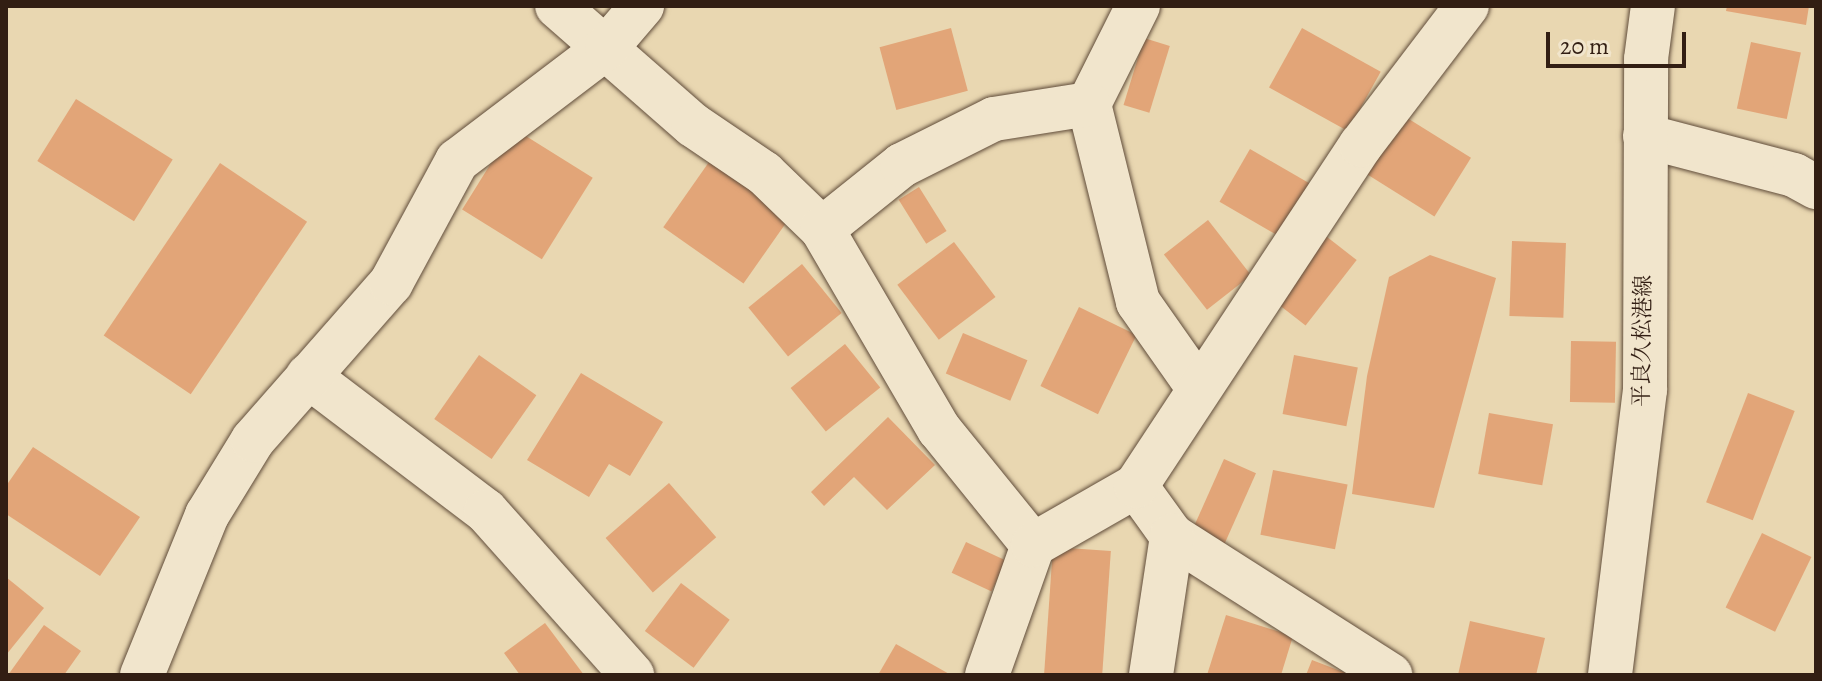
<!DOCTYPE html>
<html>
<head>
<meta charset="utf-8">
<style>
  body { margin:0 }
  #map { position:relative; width:1822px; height:681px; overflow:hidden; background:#e9d7b1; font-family:Alegreya,"Noto Serif JP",serif }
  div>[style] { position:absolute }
  .building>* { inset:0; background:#e2a578; transform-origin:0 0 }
  .roads { filter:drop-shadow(0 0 2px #604c3a) drop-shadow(0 0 2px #604c3a) }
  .minor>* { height:44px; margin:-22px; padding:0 22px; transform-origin:22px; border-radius:22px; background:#f1e5cc }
  .secondary>* { height:44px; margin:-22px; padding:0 22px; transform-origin:22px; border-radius:22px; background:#f1e5cc }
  span { translate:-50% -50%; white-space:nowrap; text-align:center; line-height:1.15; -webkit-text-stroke:6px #f1e5cc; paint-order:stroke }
  .street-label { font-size:22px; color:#321e13 }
  .frame { position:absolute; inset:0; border:8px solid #321e13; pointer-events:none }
  .scale { position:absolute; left:1546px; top:32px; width:140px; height:36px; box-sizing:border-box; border:4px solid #321e13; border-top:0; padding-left:10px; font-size:24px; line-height:28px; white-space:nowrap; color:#321e13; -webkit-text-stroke:6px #f1e5cc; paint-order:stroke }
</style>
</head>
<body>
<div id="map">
  <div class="building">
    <div style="clip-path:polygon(1727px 6px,1809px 6px,1806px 25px,1726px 11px)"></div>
    <div style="left:951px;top:28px;width:65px;height:74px;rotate:75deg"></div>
    <div style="left:1302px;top:28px;width:90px;height:68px;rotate:29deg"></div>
    <div style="left:1144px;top:38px;width:27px;height:70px;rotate:17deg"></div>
    <div style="left:1751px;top:42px;width:51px;height:68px;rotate:12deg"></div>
    <div style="left:76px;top:99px;width:114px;height:73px;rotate:32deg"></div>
    <div style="left:1404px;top:116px;width:79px;height:69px;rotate:32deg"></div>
    <div style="left:513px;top:128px;width:94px;height:96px;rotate:32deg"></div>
    <div style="left:1250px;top:149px;width:72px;height:61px;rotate:30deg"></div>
    <div style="left:716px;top:152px;width:98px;height:92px;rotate:35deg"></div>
    <div style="left:220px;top:163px;width:105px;height:208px;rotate:34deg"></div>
    <div style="left:919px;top:187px;width:52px;height:24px;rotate:58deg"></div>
    <div style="left:1208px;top:220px;width:70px;height:56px;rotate:52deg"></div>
    <div style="left:1322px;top:233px;width:44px;height:83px;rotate:38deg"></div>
    <div style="left:1512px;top:241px;width:54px;height:75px;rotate:2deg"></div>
    <div style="left:954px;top:242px;width:69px;height:71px;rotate:53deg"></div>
    <div style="clip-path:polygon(1430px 255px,1496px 278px,1434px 508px,1352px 494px,1367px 376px,1389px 277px)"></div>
    <div style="left:802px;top:264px;width:63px;height:69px;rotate:51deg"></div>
    <div style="left:1079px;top:307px;width:64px;height:88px;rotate:26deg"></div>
    <div style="left:963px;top:333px;width:70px;height:44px;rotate:23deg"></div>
    <div style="left:1571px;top:341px;width:45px;height:61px;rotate:1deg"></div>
    <div style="left:845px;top:344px;width:56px;height:70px;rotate:51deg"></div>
    <div style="left:479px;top:355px;width:70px;height:78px;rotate:35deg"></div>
    <div style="left:1294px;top:355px;width:65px;height:60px;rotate:11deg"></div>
    <div style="clip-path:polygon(581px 373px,663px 422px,630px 476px,609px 464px,589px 497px,527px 460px)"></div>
    <div style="left:1748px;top:393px;width:50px;height:117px;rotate:21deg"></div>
    <div style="left:1489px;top:413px;width:65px;height:62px;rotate:10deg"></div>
    <div style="clip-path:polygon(888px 417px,935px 465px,887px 510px,854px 477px,824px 506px,811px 492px)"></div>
    <div style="clip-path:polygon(33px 447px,140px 517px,100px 576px,6px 514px,6px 486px)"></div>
    <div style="left:1224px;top:459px;width:35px;height:77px;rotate:24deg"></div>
    <div style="left:1273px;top:470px;width:76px;height:66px;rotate:11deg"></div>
    <div style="left:669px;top:483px;width:72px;height:84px;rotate:49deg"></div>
    <div style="left:1762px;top:533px;width:55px;height:83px;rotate:26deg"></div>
    <div style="left:966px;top:542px;width:44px;height:34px;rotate:25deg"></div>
    <div style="left:1053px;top:547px;width:58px;height:128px;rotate:4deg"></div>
    <div style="clip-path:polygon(6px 577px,44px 608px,6px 655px)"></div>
    <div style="left:681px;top:583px;width:61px;height:60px;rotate:37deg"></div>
    <div style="clip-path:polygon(1226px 615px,1293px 636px,1281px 675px,1207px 675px)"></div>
    <div style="clip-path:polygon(1470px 621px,1545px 638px,1536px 675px,1458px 675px)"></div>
    <div style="clip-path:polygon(545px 623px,584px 675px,520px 675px,504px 653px)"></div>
    <div style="clip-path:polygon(44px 625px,81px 651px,64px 675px,8px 675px)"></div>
    <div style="clip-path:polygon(896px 644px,951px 675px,878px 675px)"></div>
    <div style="clip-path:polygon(1312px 660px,1351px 675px,1306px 675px)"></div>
  </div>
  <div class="roads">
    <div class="minor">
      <div style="left:557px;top:6px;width:181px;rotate:41.2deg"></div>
      <div style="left:693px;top:125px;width:86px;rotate:34.1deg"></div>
      <div style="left:764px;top:173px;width:81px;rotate:44deg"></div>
      <div style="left:822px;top:229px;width:232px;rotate:59.7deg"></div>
      <div style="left:939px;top:429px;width:149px;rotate:51deg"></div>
      <div style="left:1138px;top:6px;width:110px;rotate:116.6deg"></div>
      <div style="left:1089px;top:104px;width:204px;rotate:76.1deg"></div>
      <div style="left:1138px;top:302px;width:103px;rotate:54.9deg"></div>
      <div style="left:1645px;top:136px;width:154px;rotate:14.7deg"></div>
      <div style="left:1794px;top:175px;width:25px;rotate:29deg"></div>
      <div style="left:822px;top:229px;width:102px;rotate:-38.7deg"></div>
      <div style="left:902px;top:165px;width:103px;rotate:-26.6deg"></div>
      <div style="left:994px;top:119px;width:96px;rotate:-9deg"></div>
      <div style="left:308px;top:376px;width:223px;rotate:37.2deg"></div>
      <div style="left:486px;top:511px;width:220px;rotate:48.3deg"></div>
      <div style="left:1136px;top:486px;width:62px;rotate:54.2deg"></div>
      <div style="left:1172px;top:536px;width:259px;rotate:32.5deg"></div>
      <div style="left:142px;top:675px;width:173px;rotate:-67.9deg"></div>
      <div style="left:207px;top:515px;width:88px;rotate:-58.5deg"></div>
      <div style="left:253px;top:440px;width:209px;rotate:-48.7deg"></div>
      <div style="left:391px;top:283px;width:139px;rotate:-61.6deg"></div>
      <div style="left:457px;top:161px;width:188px;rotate:-37.2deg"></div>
      <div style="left:607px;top:47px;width:54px;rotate:-49.5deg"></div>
      <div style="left:987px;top:675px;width:138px;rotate:-70.5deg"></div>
      <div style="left:1033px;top:545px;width:119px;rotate:-29.8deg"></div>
      <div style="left:1136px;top:486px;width:409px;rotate:-56.6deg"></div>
      <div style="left:1361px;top:145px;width:175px;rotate:-52.7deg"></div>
      <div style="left:1151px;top:675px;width:141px;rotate:-81.4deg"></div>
    </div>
    <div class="secondary">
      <div style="left:1610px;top:675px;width:287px;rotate:-83deg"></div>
      <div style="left:1645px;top:390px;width:331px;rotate:-89.8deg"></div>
      <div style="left:1646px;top:59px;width:53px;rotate:-82.5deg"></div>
    </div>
  </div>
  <div class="street-label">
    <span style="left:1643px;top:341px;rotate:-89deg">平良久松港線</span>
  </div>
  <div class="frame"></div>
  <div class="scale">20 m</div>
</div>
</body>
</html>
